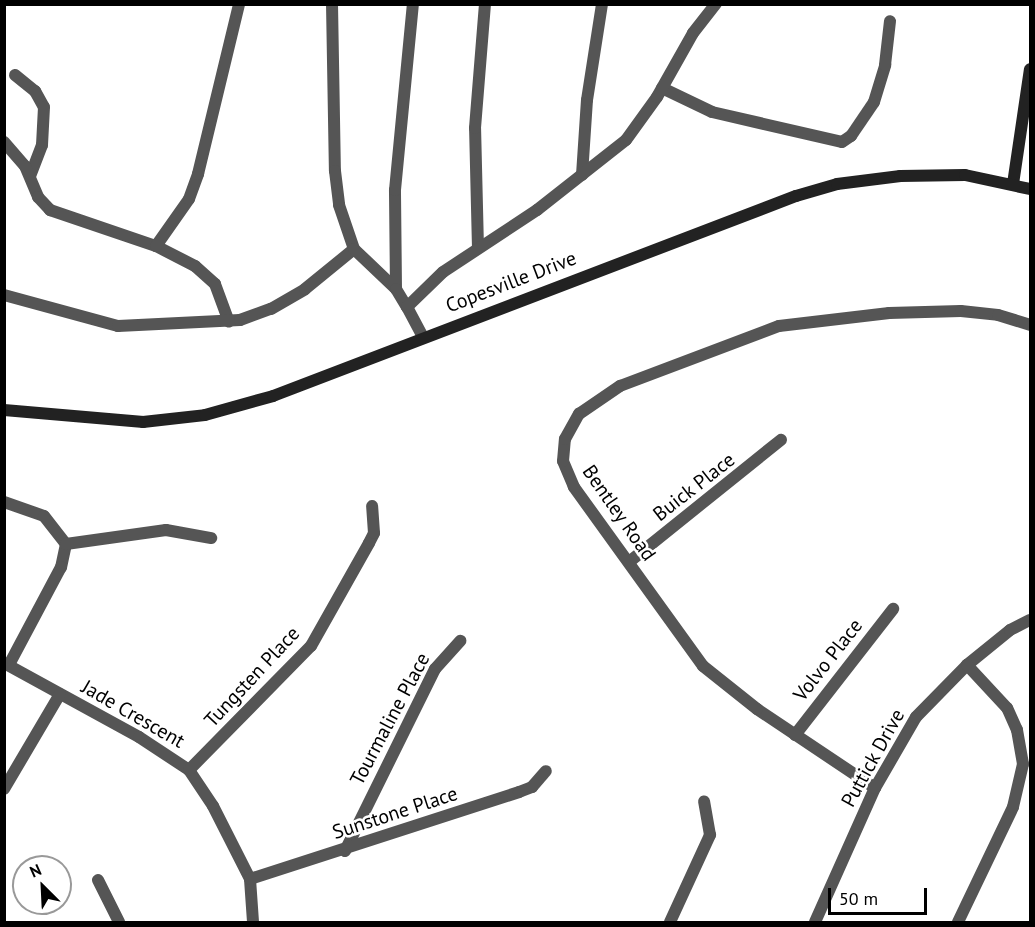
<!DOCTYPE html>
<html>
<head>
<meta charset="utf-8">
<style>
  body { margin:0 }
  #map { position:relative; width:1035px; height:927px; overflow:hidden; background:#fff; font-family:"PT Sans",sans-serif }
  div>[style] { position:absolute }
  .street>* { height:12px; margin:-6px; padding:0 6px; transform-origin:6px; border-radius:6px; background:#555 }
  .secondary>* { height:12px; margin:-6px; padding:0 6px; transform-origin:6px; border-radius:6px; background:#222 }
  span { translate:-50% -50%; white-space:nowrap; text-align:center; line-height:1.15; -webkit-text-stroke:5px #fff; paint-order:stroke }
  .street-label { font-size:20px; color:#000 }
  .frame { position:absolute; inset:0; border:6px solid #000; pointer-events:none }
  .north { position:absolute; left:12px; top:855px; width:60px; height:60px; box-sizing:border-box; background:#fff; border:2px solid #999; border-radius:50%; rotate:336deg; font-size:16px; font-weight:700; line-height:24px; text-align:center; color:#000 }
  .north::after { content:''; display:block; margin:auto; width:21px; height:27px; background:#000; clip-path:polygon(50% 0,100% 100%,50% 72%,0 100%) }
  .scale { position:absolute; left:828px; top:888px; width:99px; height:27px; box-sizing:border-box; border:3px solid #000; border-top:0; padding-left:8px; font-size:18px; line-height:21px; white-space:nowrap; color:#000; -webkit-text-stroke:4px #fff; paint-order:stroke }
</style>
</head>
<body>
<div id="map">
  <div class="street">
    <div style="left:332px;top:4px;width:167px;rotate:89deg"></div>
    <div style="left:335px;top:171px;width:34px;rotate:83deg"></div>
    <div style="left:339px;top:205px;width:46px;rotate:71.2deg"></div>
    <div style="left:15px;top:75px;width:26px;rotate:39deg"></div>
    <div style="left:35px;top:91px;width:18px;rotate:61deg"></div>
    <div style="left:44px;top:107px;width:38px;rotate:93deg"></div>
    <div style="left:42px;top:145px;width:33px;rotate:111deg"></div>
    <div style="left:662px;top:88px;width:55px;rotate:25.6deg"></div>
    <div style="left:712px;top:112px;width:133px;rotate:13deg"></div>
    <div style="left:842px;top:142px;width:11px;rotate:-34deg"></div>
    <div style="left:851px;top:136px;width:41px;rotate:-55.9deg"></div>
    <div style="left:874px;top:102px;width:39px;rotate:-73deg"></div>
    <div style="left:885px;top:65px;width:44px;rotate:-83.5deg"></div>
    <div style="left:4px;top:142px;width:32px;rotate:49deg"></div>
    <div style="left:25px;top:166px;width:34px;rotate:67deg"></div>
    <div style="left:38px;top:197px;width:18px;rotate:47deg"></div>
    <div style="left:50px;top:210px;width:112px;rotate:18.8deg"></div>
    <div style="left:156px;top:246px;width:44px;rotate:27.1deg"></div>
    <div style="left:195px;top:266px;width:27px;rotate:42deg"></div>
    <div style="left:215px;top:284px;width:40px;rotate:69.8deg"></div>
    <div style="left:582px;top:175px;width:75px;rotate:-86.2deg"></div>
    <div style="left:587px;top:100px;width:97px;rotate:-81.1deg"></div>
    <div style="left:156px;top:246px;width:57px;rotate:-54.9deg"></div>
    <div style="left:189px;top:199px;width:27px;rotate:-70deg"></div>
    <div style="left:198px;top:174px;width:175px;rotate:-76.4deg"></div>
    <div style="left:478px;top:248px;width:120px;rotate:-91.4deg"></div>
    <div style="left:475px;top:128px;width:124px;rotate:-85.4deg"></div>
    <div style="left:396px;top:289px;width:99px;rotate:-90.6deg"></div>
    <div style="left:395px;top:190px;width:187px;rotate:-84.5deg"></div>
    <div style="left:4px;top:295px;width:118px;rotate:15.2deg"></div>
    <div style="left:118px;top:326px;width:122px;rotate:-2.8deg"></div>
    <div style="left:240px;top:320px;width:33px;rotate:-20deg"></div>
    <div style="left:271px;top:309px;width:39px;rotate:-30deg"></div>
    <div style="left:305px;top:289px;width:63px;rotate:-39.2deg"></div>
    <div style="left:354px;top:249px;width:58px;rotate:43.6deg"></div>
    <div style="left:396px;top:289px;width:21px;rotate:59deg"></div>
    <div style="left:423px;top:337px;width:34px;rotate:-118deg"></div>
    <div style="left:407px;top:307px;width:50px;rotate:-44.2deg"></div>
    <div style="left:443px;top:272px;width:113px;rotate:-33.4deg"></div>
    <div style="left:537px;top:210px;width:113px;rotate:-38.2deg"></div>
    <div style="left:626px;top:140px;width:53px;rotate:-54.2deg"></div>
    <div style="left:657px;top:97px;width:73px;rotate:-60.6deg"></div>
    <div style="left:693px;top:33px;width:37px;rotate:-52deg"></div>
    <div style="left:4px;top:502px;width:42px;rotate:19.3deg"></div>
    <div style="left:44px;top:516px;width:36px;rotate:52deg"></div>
    <div style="left:66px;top:544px;width:24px;rotate:102deg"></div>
    <div style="left:61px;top:567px;width:111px;rotate:118deg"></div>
    <div style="left:66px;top:544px;width:101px;rotate:-8deg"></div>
    <div style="left:166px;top:530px;width:46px;rotate:10.1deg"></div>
    <div style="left:629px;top:562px;width:195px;rotate:-38.8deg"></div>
    <div style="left:4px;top:663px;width:154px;rotate:28.7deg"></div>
    <div style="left:139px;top:737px;width:60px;rotate:33.4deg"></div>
    <div style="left:189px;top:770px;width:43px;rotate:56.3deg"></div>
    <div style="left:213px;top:806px;width:82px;rotate:63.1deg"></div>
    <div style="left:250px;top:879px;width:43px;rotate:86deg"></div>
    <div style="left:795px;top:735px;width:160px;rotate:-52.1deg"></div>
    <div style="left:189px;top:770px;width:174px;rotate:-45.5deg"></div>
    <div style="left:311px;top:646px;width:118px;rotate:-60.6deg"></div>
    <div style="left:369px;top:543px;width:11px;rotate:-63deg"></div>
    <div style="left:374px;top:533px;width:27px;rotate:-94deg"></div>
    <div style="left:875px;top:788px;width:142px;rotate:-146.2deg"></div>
    <div style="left:757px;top:709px;width:69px;rotate:-141.5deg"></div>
    <div style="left:703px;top:666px;width:221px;rotate:-125.8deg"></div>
    <div style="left:574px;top:487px;width:28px;rotate:-113deg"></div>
    <div style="left:563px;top:461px;width:22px;rotate:-85deg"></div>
    <div style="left:565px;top:439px;width:29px;rotate:-61deg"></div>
    <div style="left:579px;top:414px;width:50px;rotate:-34.3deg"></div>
    <div style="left:620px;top:386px;width:170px;rotate:-20.7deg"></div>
    <div style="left:779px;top:326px;width:111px;rotate:-6.7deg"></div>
    <div style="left:889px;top:313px;width:72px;rotate:-1.6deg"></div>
    <div style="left:961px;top:311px;width:37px;rotate:6deg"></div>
    <div style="left:998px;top:315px;width:34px;rotate:17deg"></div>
    <div style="left:4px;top:789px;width:110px;rotate:-59.5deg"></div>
    <div style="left:345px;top:851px;width:203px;rotate:-63.7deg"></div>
    <div style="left:435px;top:669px;width:38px;rotate:-48deg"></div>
    <div style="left:250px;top:879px;width:283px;rotate:-17.9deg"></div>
    <div style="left:519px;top:792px;width:14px;rotate:-21deg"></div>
    <div style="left:532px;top:787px;width:21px;rotate:-49deg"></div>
    <div style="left:98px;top:880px;width:47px;rotate:63.4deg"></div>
    <div style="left:670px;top:922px;width:96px;rotate:-65.3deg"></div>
    <div style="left:710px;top:835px;width:34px;rotate:-100deg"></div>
    <div style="left:815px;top:922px;width:147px;rotate:-65.9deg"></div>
    <div style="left:875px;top:788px;width:82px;rotate:-60deg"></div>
    <div style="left:916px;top:717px;width:73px;rotate:-45.6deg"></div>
    <div style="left:967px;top:665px;width:55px;rotate:-39.1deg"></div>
    <div style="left:1010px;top:630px;width:22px;rotate:-27deg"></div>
    <div style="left:958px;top:922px;width:127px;rotate:-64.4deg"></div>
    <div style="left:1013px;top:807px;width:44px;rotate:-76.9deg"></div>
    <div style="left:1023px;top:764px;width:35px;rotate:-100deg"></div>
    <div style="left:1017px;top:730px;width:24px;rotate:-114deg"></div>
    <div style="left:1007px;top:708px;width:59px;rotate:-132.9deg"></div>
  </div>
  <div class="secondary">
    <div style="left:1013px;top:184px;width:116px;rotate:-81.6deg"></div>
    <div style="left:4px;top:410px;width:140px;rotate:4.9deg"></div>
    <div style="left:143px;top:422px;width:62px;rotate:-6.4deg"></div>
    <div style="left:205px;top:415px;width:71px;rotate:-15.6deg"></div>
    <div style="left:273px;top:396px;width:560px;rotate:-20.93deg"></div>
    <div style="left:796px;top:196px;width:43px;rotate:-16.3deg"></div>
    <div style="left:837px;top:184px;width:64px;rotate:-7.2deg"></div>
    <div style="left:900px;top:176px;width:65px;rotate:-0.9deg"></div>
    <div style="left:965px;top:175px;width:66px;rotate:12.2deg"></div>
  </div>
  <div class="street-label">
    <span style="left:511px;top:282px;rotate:-21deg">Copesville Drive</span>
    <span style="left:694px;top:487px;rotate:-38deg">Buick Place</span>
    <span style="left:619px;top:513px;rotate:55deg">Bentley Road</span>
    <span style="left:828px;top:660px;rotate:-52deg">Volvo Place</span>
    <span style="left:252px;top:677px;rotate:-47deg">Tungsten Place</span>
    <span style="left:133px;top:714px;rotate:30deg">Jade Crescent</span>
    <span style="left:390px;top:719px;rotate:-62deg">Tourmaline Place</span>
    <span style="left:873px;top:758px;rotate:-61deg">Puttick Drive</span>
    <span style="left:395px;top:813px;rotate:-18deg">Sunstone Place</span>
  </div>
  <div class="frame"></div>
  <div class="north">N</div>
  <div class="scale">50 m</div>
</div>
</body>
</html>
